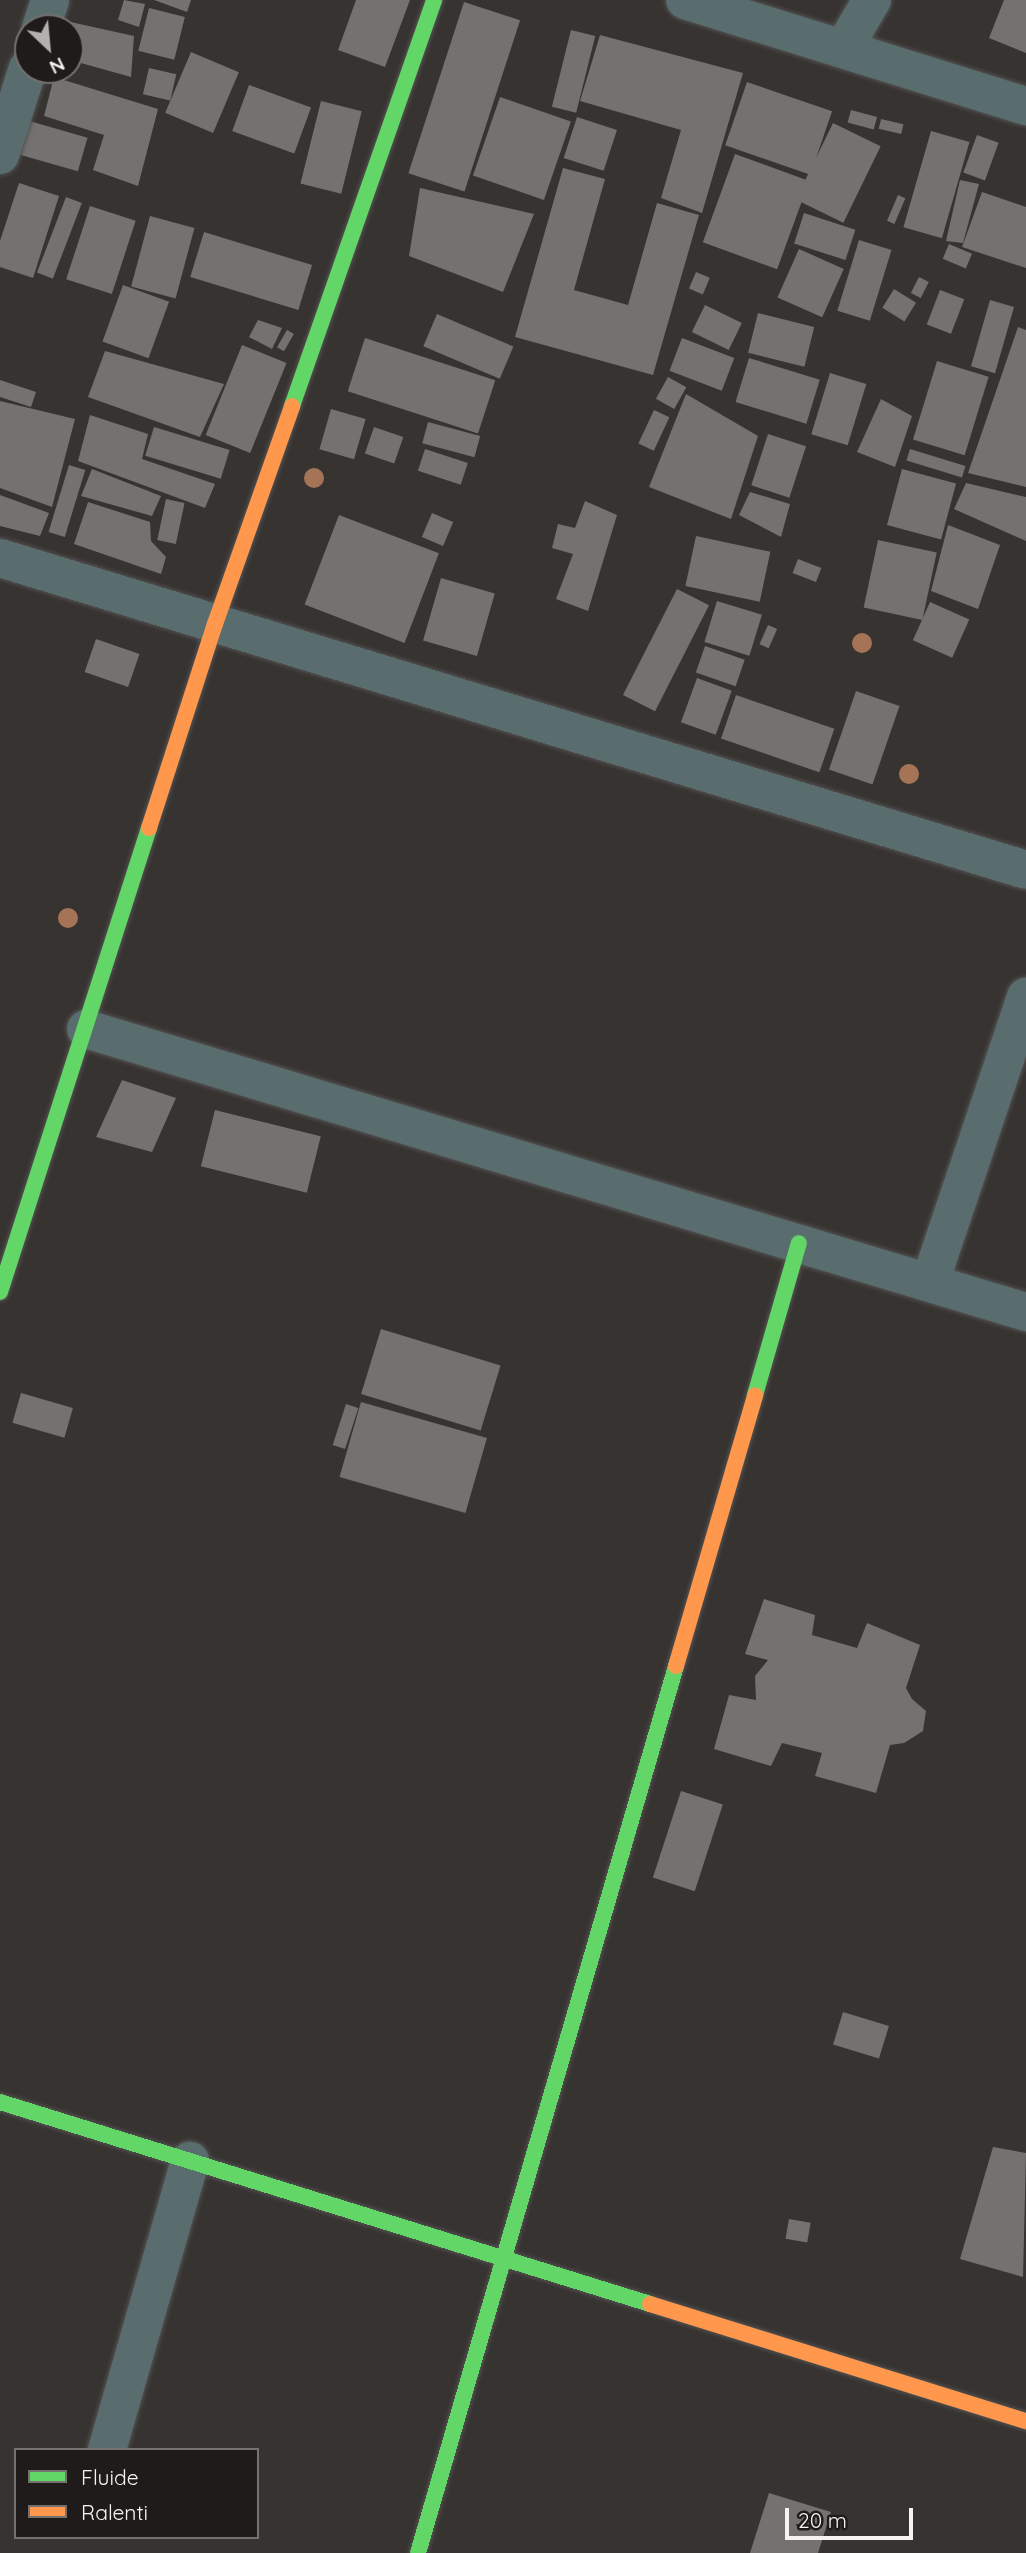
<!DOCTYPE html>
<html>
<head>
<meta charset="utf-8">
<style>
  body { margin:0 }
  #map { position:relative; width:1026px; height:2553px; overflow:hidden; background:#363331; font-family:Quicksand,sans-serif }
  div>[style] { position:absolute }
  .building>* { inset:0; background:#747270; transform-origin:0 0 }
  .roads { filter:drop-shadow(0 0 2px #545251) drop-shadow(0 0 2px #545251) }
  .street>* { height:38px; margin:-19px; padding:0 19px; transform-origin:19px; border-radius:19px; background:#596c6e }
  .fast>* { height:16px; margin:-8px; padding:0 8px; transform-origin:8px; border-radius:8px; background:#63d668 }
  .slow>* { height:16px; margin:-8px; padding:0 8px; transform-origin:8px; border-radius:8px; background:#ff974d }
  .trees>* { width:20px; height:20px; margin:-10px; border-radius:50%; background:#a57456 }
  span { translate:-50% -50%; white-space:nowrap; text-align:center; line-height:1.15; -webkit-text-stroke:7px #1e1b1a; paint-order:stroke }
  .legend { position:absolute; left:14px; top:2448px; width:245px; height:91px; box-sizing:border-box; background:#1e1b1a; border:2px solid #757170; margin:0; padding:9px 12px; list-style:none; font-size:21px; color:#f7f3f1 }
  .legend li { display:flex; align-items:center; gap:14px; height:35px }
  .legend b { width:35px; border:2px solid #757170 }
  .north { position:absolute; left:14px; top:14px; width:70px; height:70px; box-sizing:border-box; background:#1e1b1a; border:2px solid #757170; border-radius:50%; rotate:154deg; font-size:19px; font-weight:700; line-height:28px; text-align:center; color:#f7f3f1 }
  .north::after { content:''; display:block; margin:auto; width:24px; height:32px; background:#b3b0ae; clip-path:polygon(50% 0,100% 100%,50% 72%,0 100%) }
  .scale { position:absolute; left:785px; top:2508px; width:128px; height:32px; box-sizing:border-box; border:4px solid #f7f3f1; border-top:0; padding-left:9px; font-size:21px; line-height:24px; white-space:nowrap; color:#f7f3f1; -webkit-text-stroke:5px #1e1b1a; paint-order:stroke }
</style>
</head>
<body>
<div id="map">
  <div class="building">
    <div style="clip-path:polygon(124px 0,145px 4px,139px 27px,118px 20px)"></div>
    <div style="clip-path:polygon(154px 0,191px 0,187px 12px)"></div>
    <div style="clip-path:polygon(356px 0,410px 0,385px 67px,338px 50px)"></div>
    <div style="clip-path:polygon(1004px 0,1026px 0,1026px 53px,989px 38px)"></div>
    <div style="left:464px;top:2px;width:59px;height:180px;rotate:18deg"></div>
    <div style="left:149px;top:8px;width:37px;height:44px;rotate:14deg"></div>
    <div style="clip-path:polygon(66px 21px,134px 36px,131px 77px,70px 60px,70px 28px,64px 28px)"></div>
    <div style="left:571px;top:30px;width:25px;height:79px;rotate:14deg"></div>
    <div style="clip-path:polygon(600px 35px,743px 73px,702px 213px,661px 198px,681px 130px,580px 101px)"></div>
    <div style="left:191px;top:52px;width:52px;height:66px;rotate:23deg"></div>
    <div style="left:149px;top:68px;width:28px;height:27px;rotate:13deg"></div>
    <div style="clip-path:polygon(54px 77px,158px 109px,138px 186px,93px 170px,104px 135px,44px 116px)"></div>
    <div style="left:747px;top:82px;width:90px;height:67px;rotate:19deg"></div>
    <div style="left:249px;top:85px;width:66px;height:49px;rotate:20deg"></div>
    <div style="left:500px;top:97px;width:75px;height:83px;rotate:19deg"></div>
    <div style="left:321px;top:101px;width:42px;height:85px;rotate:14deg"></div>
    <div style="left:851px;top:110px;width:27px;height:13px;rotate:15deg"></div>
    <div style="left:577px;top:117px;width:42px;height:43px;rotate:18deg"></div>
    <div style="left:881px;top:119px;width:23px;height:10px;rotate:13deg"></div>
    <div style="left:26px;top:120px;width:64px;height:35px;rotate:16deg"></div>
    <div style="left:833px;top:123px;width:53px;height:85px;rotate:26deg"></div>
    <div style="left:931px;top:131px;width:40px;height:100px;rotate:16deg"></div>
    <div style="left:977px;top:135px;width:23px;height:40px;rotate:20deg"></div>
    <div style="left:735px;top:154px;width:79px;height:94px;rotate:20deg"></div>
    <div style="clip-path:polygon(563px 168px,605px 179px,574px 290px,628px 305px,657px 203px,699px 215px,653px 375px,515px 337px)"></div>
    <div style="clip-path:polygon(960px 180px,979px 184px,963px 243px,946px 241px)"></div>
    <div style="clip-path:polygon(19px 183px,59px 196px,33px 278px,0 267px,0 241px)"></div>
    <div style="clip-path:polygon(420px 188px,534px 214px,503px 292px,409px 256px)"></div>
    <div style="clip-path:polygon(982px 192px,1026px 207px,1026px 268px,962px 247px)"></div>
    <div style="left:898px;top:195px;width:8px;height:28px;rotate:23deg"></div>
    <div style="left:66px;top:197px;width:17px;height:81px;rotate:21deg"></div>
    <div style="left:90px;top:206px;width:48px;height:77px;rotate:18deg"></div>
    <div style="left:804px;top:213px;width:54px;height:32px;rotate:18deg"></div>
    <div style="left:150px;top:216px;width:46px;height:73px;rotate:15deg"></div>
    <div style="left:204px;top:232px;width:113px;height:47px;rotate:17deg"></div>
    <div style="left:859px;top:240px;width:34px;height:74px;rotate:17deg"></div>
    <div style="left:949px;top:244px;width:25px;height:16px;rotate:23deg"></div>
    <div style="left:799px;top:249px;width:49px;height:53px;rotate:24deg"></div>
    <div style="left:696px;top:272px;width:15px;height:18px;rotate:23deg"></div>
    <div style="left:919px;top:277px;width:11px;height:18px;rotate:27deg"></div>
    <div style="left:123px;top:285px;width:49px;height:60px;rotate:20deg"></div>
    <div style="left:894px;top:289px;width:26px;height:22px;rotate:32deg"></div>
    <div style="left:940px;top:290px;width:26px;height:37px;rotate:21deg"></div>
    <div style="left:990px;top:300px;width:25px;height:69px;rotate:16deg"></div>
    <div style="left:705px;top:305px;width:41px;height:30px;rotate:26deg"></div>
    <div style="left:758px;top:313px;width:58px;height:41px;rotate:14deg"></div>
    <div style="left:437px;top:314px;width:83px;height:35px;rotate:23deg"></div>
    <div style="clip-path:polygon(258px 320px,282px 328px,272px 349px,249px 337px)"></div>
    <div style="clip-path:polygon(1018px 327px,1026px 330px,1026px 487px,968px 473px)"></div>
    <div style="left:287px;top:330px;width:8px;height:20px;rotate:30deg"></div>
    <div style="left:365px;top:338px;width:137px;height:56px;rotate:18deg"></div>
    <div style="left:682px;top:338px;width:56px;height:35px;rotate:21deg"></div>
    <div style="left:242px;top:345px;width:48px;height:97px;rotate:22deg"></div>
    <div style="clip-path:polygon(105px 351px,224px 384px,200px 437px,88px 397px)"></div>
    <div style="left:749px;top:358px;width:74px;height:46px;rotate:17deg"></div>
    <div style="left:937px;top:361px;width:54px;height:82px;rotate:17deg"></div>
    <div style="left:830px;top:373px;width:38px;height:64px;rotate:17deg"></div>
    <div style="left:668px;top:377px;width:21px;height:25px;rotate:29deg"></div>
    <div style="clip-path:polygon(0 380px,36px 392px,31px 407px,0 397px)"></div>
    <div style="clip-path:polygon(686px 394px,758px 436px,731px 519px,649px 487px)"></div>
    <div style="clip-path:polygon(881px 399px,912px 416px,895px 467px,857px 452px)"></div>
    <div style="clip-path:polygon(0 401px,75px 419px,52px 507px,0 488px)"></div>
    <div style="left:331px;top:409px;width:36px;height:42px;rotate:16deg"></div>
    <div style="left:654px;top:410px;width:17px;height:37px;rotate:25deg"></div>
    <div style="clip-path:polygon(90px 415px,148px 434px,142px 459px,215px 484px,205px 508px,78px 461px)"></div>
    <div style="left:428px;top:422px;width:54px;height:22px;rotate:15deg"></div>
    <div style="left:154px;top:427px;width:79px;height:30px;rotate:17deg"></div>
    <div style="left:374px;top:427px;width:31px;height:28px;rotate:19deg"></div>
    <div style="left:768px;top:434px;width:40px;height:54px;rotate:18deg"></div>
    <div style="left:425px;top:449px;width:45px;height:23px;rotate:18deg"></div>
    <div style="left:910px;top:449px;width:58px;height:12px;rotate:17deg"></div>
    <div style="left:69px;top:465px;width:17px;height:70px;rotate:17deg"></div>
    <div style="clip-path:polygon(92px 469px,161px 496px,152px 516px,81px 496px)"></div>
    <div style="left:902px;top:469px;width:56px;height:58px;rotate:15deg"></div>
    <div style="clip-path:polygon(966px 483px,1026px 497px,1026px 541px,954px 509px)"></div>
    <div style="clip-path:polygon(750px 492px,790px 504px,781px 537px,739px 515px)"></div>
    <div style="clip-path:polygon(0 495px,49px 513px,40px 536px,0 526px)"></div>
    <div style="left:166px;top:499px;width:19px;height:42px;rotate:12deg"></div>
    <div style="clip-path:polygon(585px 501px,617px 515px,588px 611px,556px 599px,573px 554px,552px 548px,558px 524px,575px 528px)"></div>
    <div style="clip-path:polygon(88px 502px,150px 522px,151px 541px,166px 557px,161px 574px,74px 544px)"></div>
    <div style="left:432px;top:513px;width:23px;height:26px;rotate:23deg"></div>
    <div style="left:339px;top:515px;width:107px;height:96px;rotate:21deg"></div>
    <div style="clip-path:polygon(948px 525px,1000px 545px,978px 609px,931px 591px)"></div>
    <div style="left:696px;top:536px;width:76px;height:51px;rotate:12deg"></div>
    <div style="left:878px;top:540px;width:60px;height:69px;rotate:12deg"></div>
    <div style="left:798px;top:559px;width:25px;height:15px;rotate:21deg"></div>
    <div style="left:441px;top:578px;width:56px;height:65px;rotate:16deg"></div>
    <div style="left:677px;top:589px;width:36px;height:119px;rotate:27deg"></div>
    <div style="left:717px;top:601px;width:47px;height:43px;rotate:17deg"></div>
    <div style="left:930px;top:602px;width:43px;height:42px;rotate:24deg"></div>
    <div style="left:768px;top:625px;width:10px;height:21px;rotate:24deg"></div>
    <div style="left:96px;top:639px;width:46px;height:35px;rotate:19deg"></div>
    <div style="left:705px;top:646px;width:42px;height:28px;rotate:19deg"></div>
    <div style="left:697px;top:678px;width:37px;height:47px;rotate:20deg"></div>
    <div style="left:856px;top:691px;width:46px;height:83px;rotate:19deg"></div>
    <div style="left:736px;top:695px;width:104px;height:46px;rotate:19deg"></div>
    <div style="clip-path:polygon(122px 1080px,176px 1098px,152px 1152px,96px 1137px)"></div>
    <div style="left:215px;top:1110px;width:109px;height:58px;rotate:14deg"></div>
    <div style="left:381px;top:1329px;width:125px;height:68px;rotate:17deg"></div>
    <div style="left:21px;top:1393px;width:54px;height:31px;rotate:16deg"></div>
    <div style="left:361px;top:1402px;width:131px;height:78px;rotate:16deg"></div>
    <div style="left:346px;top:1404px;width:13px;height:43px;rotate:18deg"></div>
    <div style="clip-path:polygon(764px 1599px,815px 1615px,812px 1635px,857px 1648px,867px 1623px,920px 1645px,906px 1688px,912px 1699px,926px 1711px,923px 1731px,904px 1743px,890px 1745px,876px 1793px,815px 1776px,822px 1753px,782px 1743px,771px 1766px,714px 1749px,729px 1695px,756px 1700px,755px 1676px,768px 1660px,745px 1654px)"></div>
    <div style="left:681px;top:1791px;width:44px;height:91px;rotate:18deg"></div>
    <div style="left:843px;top:2012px;width:48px;height:34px;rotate:17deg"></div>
    <div style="clip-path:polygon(993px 2147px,1026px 2153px,1023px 2277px,960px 2259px)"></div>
    <div style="left:789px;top:2219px;width:22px;height:20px;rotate:10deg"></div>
    <div style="clip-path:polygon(769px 2493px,831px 2512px,818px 2553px,750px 2553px)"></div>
  </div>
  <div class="roads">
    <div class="street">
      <div style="left:685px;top:0;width:357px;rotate:17.3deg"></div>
      <div style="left:41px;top:28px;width:29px;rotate:-72deg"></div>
      <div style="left:843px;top:49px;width:57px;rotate:-59.4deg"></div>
      <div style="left:0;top:155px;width:91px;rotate:-72.2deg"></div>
      <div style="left:0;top:558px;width:1072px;rotate:16.91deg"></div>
      <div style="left:86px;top:1029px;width:982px;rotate:16.76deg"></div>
      <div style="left:930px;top:1282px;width:301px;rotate:-71.4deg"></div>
      <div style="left:107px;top:2450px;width:301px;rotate:-74deg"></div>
    </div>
    <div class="fast">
      <div style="left:292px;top:406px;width:430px;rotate:-70.7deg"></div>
      <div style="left:0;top:1292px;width:487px;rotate:-72.2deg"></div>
      <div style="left:755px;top:1395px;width:158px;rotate:-73.9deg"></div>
      <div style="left:0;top:2102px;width:681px;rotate:17.26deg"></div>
      <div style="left:418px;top:2553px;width:924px;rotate:-73.78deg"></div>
    </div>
    <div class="slow">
      <div style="left:149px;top:828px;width:214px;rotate:-72.1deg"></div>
      <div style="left:215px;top:624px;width:231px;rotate:-70.5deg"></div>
      <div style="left:676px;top:1666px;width:282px;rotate:-73.7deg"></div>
      <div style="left:650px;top:2304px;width:394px;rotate:17.3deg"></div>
    </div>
  </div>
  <div class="trees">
    <div style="left:314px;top:478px"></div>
    <div style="left:862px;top:643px"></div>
    <div style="left:909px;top:774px"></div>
    <div style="left:68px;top:918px"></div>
  </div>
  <ul class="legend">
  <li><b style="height:9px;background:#63d668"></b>Fluide</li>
  <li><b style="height:9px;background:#ff974d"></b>Ralenti</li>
  </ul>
  <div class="north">N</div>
  <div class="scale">20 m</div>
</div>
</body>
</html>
